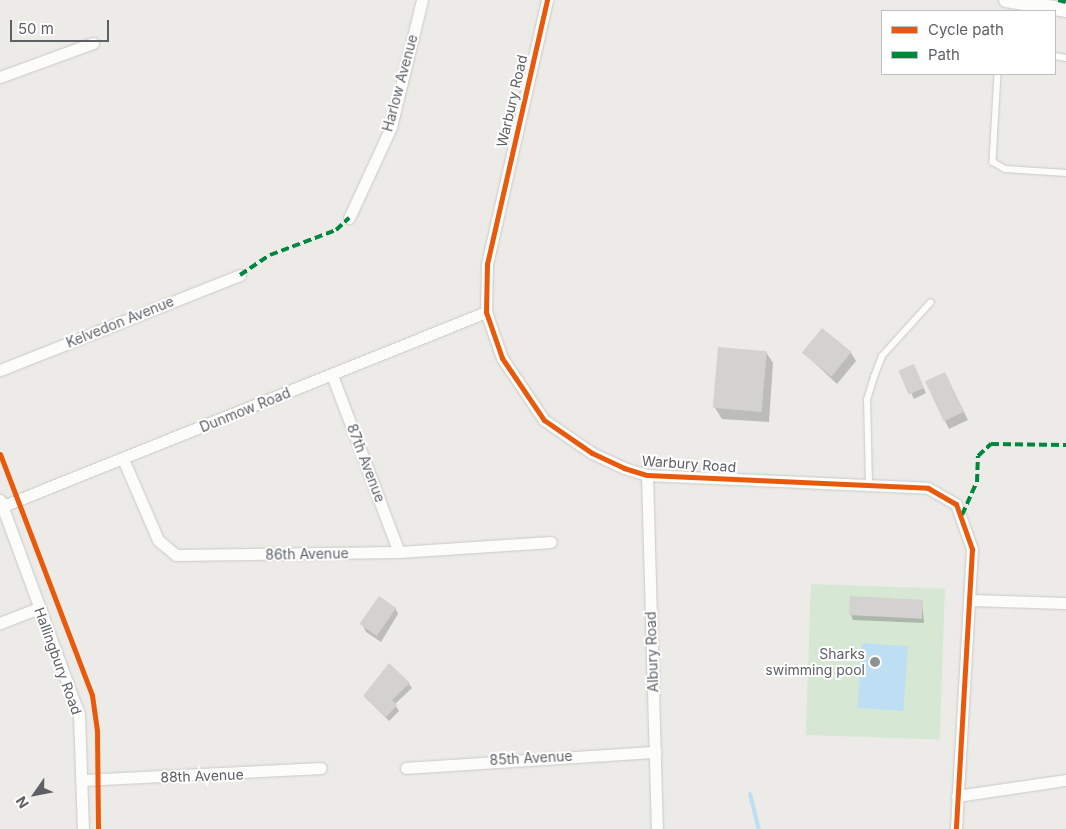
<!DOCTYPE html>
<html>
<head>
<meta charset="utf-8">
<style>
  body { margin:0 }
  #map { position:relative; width:1066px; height:829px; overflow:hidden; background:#ecebe7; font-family:Inter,sans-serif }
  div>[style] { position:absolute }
  .green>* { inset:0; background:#d6e7d4; transform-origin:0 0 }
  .water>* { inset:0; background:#bedef4; transform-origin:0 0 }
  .shadow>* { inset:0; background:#0003 }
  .stream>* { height:4px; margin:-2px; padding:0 2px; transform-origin:2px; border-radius:2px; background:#bedef4 }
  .building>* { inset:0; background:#d3d2d0; transform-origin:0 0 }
  .roads { filter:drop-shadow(0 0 1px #c9c9c9) drop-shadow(0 0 1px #c9c9c9) }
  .service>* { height:5.5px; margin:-2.75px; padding:0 2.75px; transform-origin:2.75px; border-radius:2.75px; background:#fcfcfb }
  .minor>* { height:11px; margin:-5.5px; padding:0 5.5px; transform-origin:5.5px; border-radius:5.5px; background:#fcfcfb }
  .tertiary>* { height:14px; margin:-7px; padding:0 7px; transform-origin:7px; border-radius:7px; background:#fcfcfb }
  .quiet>* { height:4px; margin-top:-2px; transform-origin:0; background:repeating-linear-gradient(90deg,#00873e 0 8px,transparent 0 12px) }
  .cycleway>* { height:5px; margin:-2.5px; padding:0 2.5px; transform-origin:2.5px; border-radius:2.5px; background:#e8590c }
  .dots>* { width:14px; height:14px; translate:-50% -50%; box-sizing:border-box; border:2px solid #fff; border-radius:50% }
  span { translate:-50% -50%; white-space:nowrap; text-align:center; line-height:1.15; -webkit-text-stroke:4px #fff; paint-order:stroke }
  .street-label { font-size:14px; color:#5d6165 }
  .poi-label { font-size:14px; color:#5d6165 }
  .right { translate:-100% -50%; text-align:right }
  .legend { position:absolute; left:881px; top:10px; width:175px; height:65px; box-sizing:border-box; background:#fff; border:1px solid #bec0c1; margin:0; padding:6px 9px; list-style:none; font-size:15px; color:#5d6165 }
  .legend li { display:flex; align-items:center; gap:10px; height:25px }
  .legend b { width:25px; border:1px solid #bec0c1 }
  .north { position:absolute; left:10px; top:769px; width:50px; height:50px; -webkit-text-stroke:4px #fff; paint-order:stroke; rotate:237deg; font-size:14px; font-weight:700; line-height:20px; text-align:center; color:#5d6165 }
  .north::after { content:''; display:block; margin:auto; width:18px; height:22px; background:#5d6165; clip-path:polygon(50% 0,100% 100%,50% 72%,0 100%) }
  .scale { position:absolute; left:10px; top:20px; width:99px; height:22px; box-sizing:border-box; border:2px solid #5d6165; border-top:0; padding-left:6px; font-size:15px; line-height:18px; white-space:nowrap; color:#5d6165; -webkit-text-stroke:4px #fff; paint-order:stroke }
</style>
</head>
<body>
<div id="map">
  <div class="green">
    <div style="left:811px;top:584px;width:134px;height:151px;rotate:2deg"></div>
  </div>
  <div class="water">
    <div style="left:862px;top:643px;width:46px;height:65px;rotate:4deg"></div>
  </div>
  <div class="shadow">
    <div style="clip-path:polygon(766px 352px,773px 363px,769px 422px,722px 419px,715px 408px)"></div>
    <div style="clip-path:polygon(804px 353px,851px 353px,856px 361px,837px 384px)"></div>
    <div style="clip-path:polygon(901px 371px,916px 371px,926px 393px,914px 399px)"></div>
    <div style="clip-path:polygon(945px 373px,968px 420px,949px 429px,945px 421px)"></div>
    <div style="clip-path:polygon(922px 601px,924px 623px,853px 620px,851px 615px)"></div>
    <div style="clip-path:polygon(395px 608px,398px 614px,381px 642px,366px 632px,363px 626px)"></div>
    <div style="clip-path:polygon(409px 684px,412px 688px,395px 704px,399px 711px,389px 721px,365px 697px)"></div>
  </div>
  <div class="stream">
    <div style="left:750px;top:794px;width:36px;rotate:76deg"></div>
  </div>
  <div class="building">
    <div style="left:822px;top:328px;width:38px;height:32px;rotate:39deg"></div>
    <div style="left:718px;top:347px;width:49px;height:61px;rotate:5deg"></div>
    <div style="left:914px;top:364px;width:26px;height:17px;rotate:67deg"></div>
    <div style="left:945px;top:372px;width:44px;height:22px;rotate:65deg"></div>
    <div style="left:379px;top:596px;width:21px;height:34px;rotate:35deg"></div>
    <div style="left:850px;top:596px;width:73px;height:19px;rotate:3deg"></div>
    <div style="clip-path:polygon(389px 663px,410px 683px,392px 700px,397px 705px,386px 717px,363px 696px)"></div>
  </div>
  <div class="roads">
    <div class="service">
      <div style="left:1055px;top:56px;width:11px;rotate:10deg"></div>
      <div style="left:998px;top:74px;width:88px;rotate:93.3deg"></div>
      <div style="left:993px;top:162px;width:14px;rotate:30deg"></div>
      <div style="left:1005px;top:169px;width:61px;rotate:3.8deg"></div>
      <div style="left:869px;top:485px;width:85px;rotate:-91.3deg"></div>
      <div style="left:867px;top:400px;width:24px;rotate:-73deg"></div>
      <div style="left:874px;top:377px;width:22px;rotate:-69deg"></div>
      <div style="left:882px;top:356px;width:72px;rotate:-47.8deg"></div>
    </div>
    <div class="minor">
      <div style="left:547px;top:0;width:271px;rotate:102.8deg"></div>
      <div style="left:487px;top:264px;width:48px;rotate:91.2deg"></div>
      <div style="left:486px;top:312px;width:49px;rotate:70.8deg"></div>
      <div style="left:502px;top:358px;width:75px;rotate:55.9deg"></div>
      <div style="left:544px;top:420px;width:58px;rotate:34.5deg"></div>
      <div style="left:592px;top:453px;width:35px;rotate:25deg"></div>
      <div style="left:624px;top:468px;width:24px;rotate:17deg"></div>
      <div style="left:647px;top:475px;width:281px;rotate:2.6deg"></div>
      <div style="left:928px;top:488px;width:32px;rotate:30deg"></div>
      <div style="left:956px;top:504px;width:48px;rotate:70.4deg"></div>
      <div style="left:972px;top:549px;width:280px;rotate:93.3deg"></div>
      <div style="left:0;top:77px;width:99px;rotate:-20.1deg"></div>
      <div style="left:349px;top:218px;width:100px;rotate:-65.2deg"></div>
      <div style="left:391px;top:127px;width:131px;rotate:-76.3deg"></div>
      <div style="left:0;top:370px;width:258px;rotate:-21.6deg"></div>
      <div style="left:332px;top:375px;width:189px;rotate:69.3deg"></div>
      <div style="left:123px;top:459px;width:88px;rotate:66.6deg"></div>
      <div style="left:158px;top:540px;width:23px;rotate:40deg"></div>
      <div style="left:176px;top:555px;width:223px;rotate:-0.8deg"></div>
      <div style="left:399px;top:552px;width:152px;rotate:-3.8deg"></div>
      <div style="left:647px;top:475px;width:354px;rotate:88.4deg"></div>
      <div style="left:0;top:500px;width:229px;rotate:69.8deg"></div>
      <div style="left:79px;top:715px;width:114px;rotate:88deg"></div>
      <div style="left:3px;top:506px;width:521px;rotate:-21.88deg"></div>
      <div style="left:969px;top:600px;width:97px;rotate:1.8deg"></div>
      <div style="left:0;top:623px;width:42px;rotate:-21deg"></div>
      <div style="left:406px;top:768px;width:250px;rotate:-3.7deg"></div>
      <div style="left:83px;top:780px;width:238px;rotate:-2.9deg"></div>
      <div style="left:957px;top:796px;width:110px;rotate:-8.4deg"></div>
    </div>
    <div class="tertiary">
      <div style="left:1006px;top:0;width:61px;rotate:9.5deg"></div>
    </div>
  </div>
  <div class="quiet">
    <div style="left:1058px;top:0;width:8px;rotate:14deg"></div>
    <div style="left:240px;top:275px;width:36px;rotate:-34deg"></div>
    <div style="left:270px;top:255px;width:71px;rotate:-20.7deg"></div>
    <div style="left:336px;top:230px;width:18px;rotate:-43deg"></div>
    <div style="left:962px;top:515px;width:36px;rotate:-66deg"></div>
    <div style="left:977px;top:482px;width:26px;rotate:-88deg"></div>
    <div style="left:978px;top:456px;width:18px;rotate:-43deg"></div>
    <div style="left:991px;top:444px;width:75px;rotate:0.8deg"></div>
  </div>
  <div class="cycleway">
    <div style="left:547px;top:0;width:271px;rotate:102.8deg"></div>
    <div style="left:487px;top:264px;width:48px;rotate:91.2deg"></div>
    <div style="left:486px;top:312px;width:49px;rotate:70.8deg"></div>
    <div style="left:502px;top:358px;width:75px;rotate:55.9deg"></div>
    <div style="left:544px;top:420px;width:58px;rotate:34.5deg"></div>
    <div style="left:592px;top:453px;width:35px;rotate:25deg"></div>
    <div style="left:624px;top:468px;width:24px;rotate:17deg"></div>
    <div style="left:647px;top:475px;width:281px;rotate:2.6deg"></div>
    <div style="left:928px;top:488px;width:32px;rotate:30deg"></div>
    <div style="left:956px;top:504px;width:48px;rotate:70.4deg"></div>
    <div style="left:972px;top:549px;width:280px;rotate:93.3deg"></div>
    <div style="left:0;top:454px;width:258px;rotate:69.1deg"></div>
    <div style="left:92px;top:695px;width:37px;rotate:82deg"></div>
    <div style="left:97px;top:732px;width:97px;rotate:89.4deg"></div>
  </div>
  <div class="dots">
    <div style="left:875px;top:662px;background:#8f9192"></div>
  </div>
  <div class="street-label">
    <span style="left:400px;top:83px;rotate:-75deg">Harlow Avenue</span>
    <span style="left:512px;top:101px;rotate:-77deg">Warbury Road</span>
    <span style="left:120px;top:322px;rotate:-22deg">Kelvedon Avenue</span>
    <span style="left:245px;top:410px;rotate:-22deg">Dunmow Road</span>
    <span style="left:366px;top:463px;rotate:69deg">87th Avenue</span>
    <span style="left:689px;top:464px;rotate:4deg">Warbury Road</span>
    <span style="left:307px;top:554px;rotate:-1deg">86th Avenue</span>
    <span style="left:652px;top:652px;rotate:-92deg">Albury Road</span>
    <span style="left:58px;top:661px;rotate:70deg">Hallingbury Road</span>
    <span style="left:531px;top:758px;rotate:-3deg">85th Avenue</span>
    <span style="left:202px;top:776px;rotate:-2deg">88th Avenue</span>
  </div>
  <div class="poi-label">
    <span class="right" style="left:865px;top:662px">Sharks<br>swimming pool</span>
  </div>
  <ul class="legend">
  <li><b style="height:6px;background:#e8590c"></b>Cycle path</li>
  <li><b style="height:6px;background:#00873e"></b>Path</li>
  </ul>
  <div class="north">N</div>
  <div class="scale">50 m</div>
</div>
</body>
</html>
